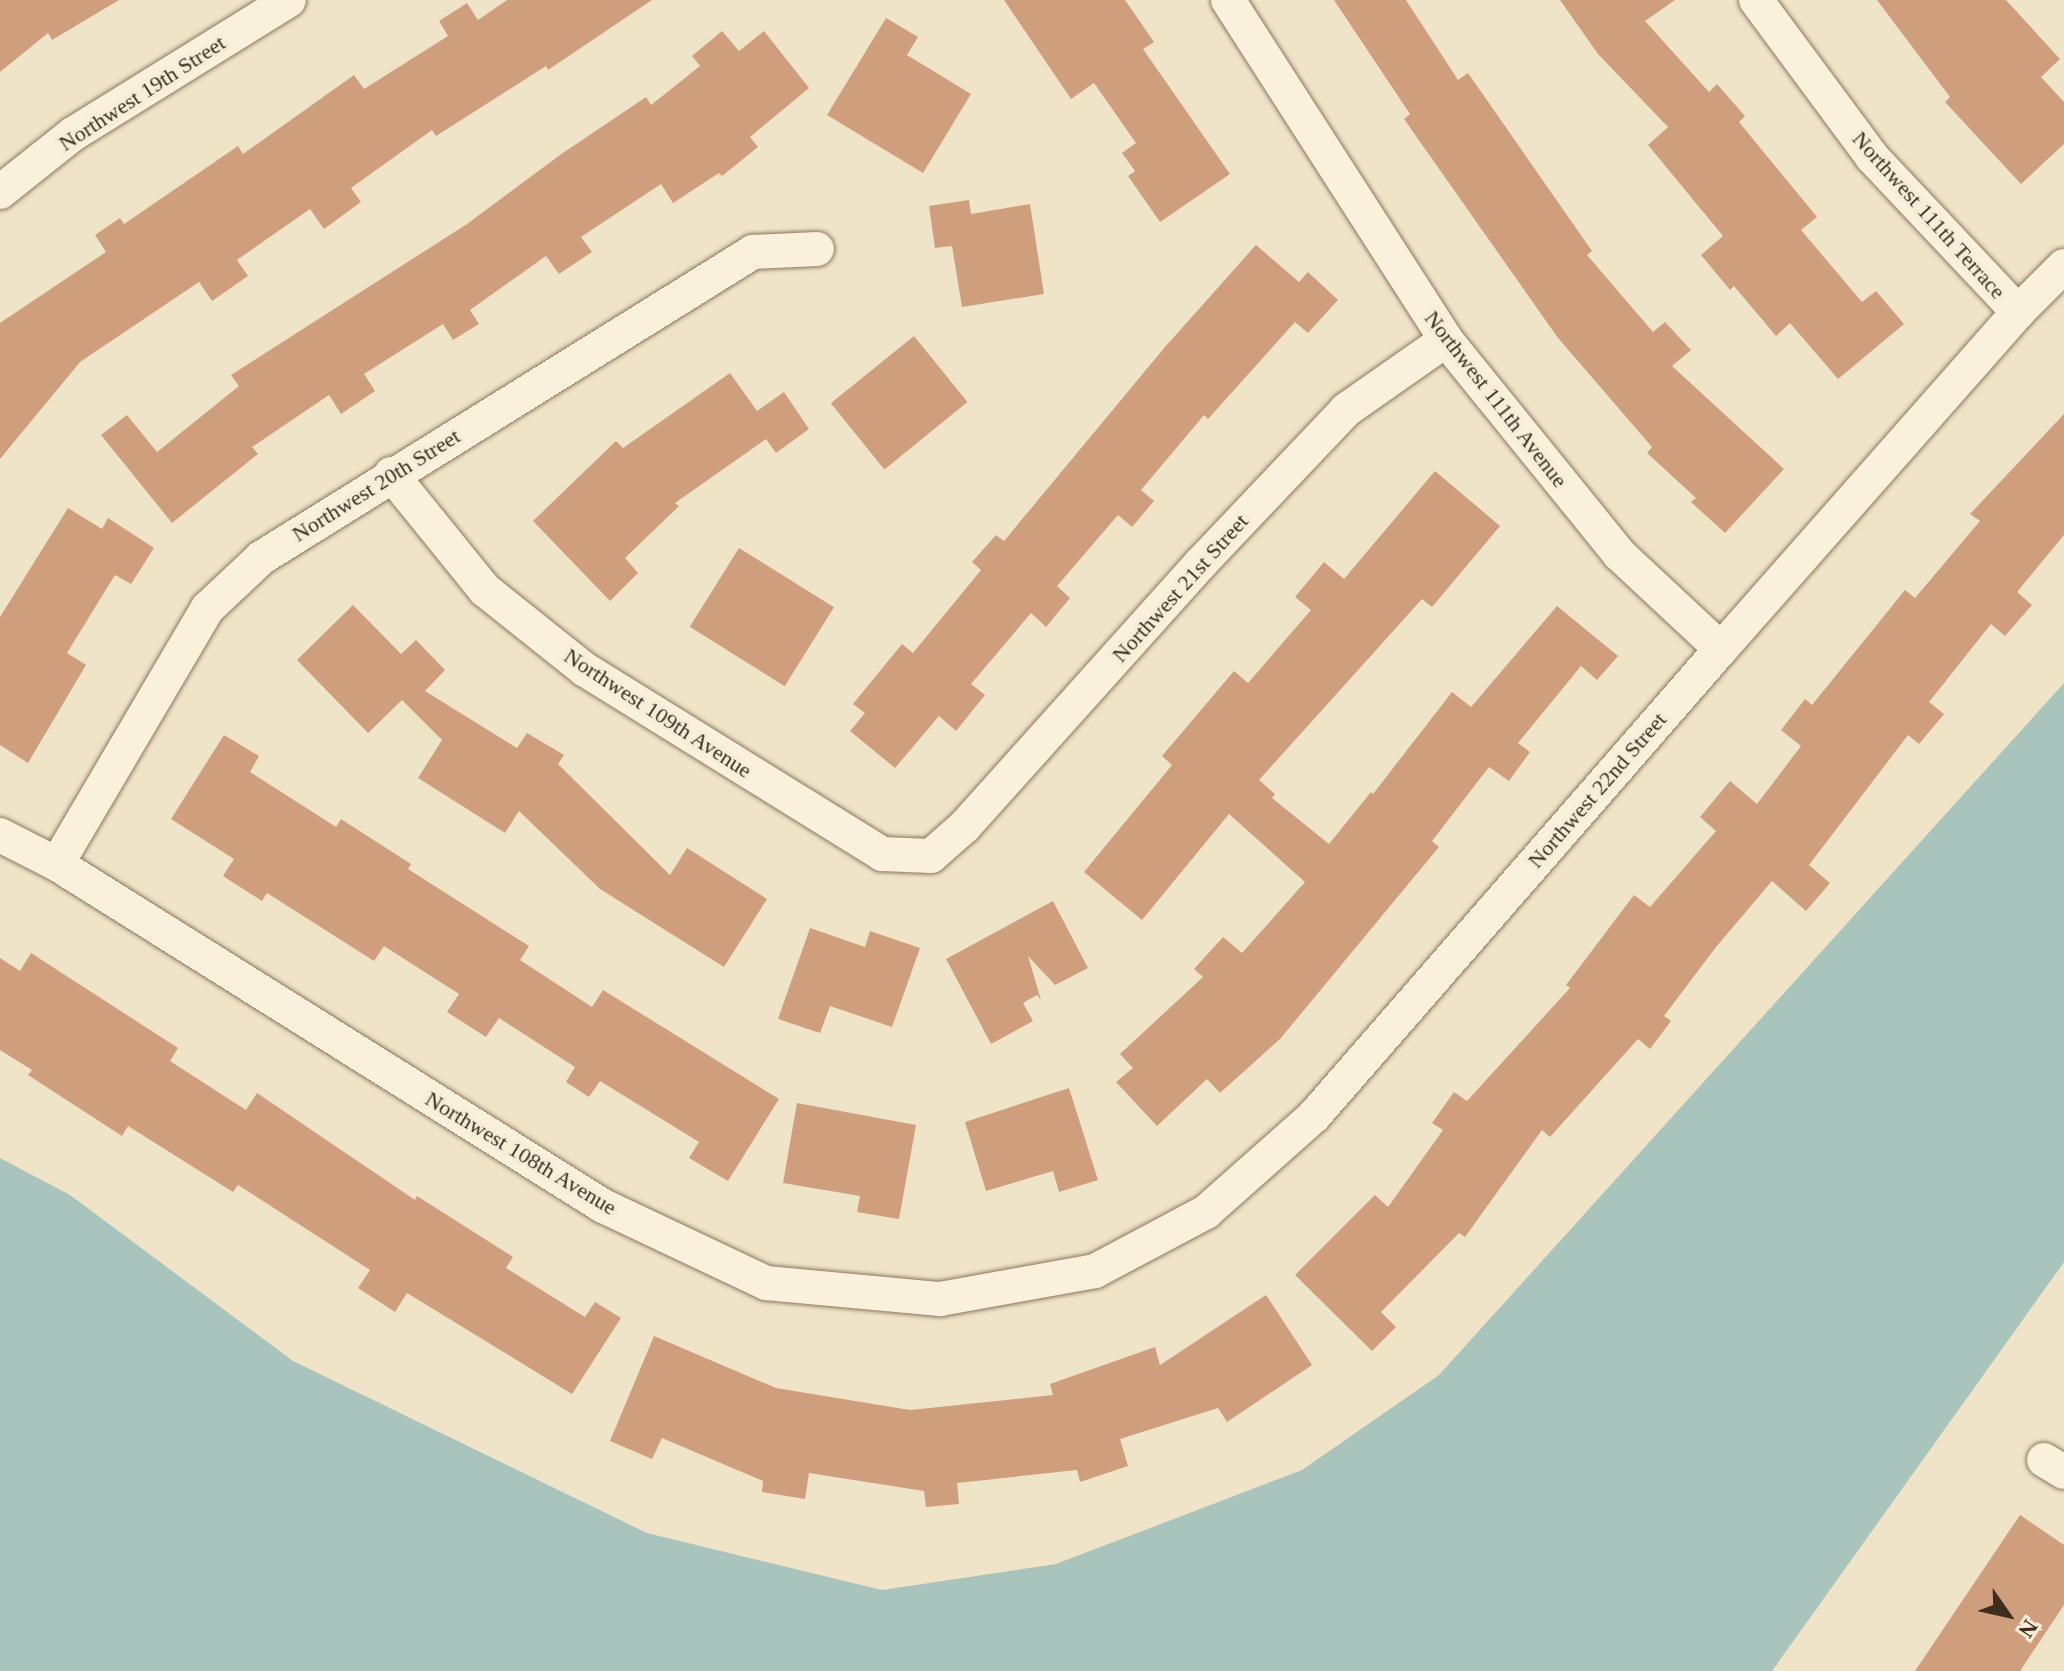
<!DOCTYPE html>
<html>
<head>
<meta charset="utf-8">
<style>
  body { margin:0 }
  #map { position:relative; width:2064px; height:1671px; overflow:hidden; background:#f0e4c8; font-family:"Times New Roman",serif }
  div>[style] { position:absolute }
  .water>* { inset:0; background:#a9c4bc }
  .building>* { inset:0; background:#cf9f7d; transform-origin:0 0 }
  .roads { filter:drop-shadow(0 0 2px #8d765c) drop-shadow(0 0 2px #8d765c) }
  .minor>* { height:34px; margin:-17px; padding:0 17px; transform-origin:17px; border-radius:17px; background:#faf1dc }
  span { translate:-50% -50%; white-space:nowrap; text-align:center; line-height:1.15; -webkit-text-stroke:8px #f7eed8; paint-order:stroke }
  .street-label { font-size:22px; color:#3d2e20 }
  .north { position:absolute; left:1968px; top:1575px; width:80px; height:80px; -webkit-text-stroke:6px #f7eed8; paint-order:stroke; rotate:124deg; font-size:22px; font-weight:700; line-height:32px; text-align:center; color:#3d2e20 }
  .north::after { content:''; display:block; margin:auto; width:28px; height:36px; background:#3d2e20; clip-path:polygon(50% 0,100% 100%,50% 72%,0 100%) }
</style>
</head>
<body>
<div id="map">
  <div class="water">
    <div style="clip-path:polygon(2064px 683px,2064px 1262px,1772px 1671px,0 1671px,0 1158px,70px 1195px,293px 1361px,647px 1533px,882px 1590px,1056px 1564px,1302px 1470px,1439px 1375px)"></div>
  </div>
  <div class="building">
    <div style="clip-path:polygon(0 0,119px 0,52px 40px,48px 33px,0 72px)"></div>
    <div style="clip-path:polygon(507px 0,652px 0,548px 70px,546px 66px,436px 136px,432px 130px,351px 188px,361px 202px,324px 229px,310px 209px,237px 260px,248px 276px,212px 301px,199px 282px,80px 362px,0 459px,0 323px,106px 252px,95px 235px,120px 218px,124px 224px,238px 146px,243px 154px,354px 75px,364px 89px,448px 36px,439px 21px,467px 3px,478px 20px)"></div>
    <div style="clip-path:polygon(1004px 0,1125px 0,1154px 42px,1143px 49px,1230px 174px,1160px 222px,1128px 176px,1135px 171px,1122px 153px,1136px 143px,1094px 83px,1071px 99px)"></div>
    <div style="clip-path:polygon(1334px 0,1406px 0,1458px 80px,1468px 73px,1592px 251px,1587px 255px,1653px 332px,1665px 322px,1691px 350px,1672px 366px,1784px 469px,1725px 533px,1691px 502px,1696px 498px,1647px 453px,1652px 447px,1558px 338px,1404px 119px,1410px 114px)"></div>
    <div style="clip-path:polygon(1560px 0,1675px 0,1645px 21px,1709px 92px,1717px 84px,1745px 116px,1739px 122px,1817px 217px,1801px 230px,1862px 302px,1876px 291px,1904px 324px,1838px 379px,1790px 323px,1776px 336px,1734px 286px,1730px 290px,1701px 255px,1723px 236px,1648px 145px,1668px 127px,1598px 54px)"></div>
    <div style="clip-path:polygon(1877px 0,2006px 0,2060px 59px,2041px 77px,2064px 102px,2064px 144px,2021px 184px,1945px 102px,1950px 97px)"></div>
    <div style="clip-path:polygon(886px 18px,918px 37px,907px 55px,971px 94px,923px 173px,827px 115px)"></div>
    <div style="clip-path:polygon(722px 31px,739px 51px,764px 31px,809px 88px,750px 137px,758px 147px,722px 176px,719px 173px,673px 203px,661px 184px,581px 237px,592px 252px,559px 274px,546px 256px,470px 310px,479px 324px,453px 340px,443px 324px,364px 374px,375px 391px,341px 414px,329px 395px,252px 447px,258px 454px,172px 523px,101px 435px,127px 415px,157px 452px,239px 386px,231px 375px,467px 224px,560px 155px,646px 97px,651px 105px,700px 66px,692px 56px)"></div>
    <div style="clip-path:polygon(969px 200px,971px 214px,1030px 204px,1044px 294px,962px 307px,952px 246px,935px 248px,929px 206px)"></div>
    <div style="clip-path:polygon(1256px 245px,1299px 282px,1308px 272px,1338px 300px,1308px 333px,1295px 322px,1208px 419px,1204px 415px,1141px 490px,1154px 501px,1132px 527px,1118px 515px,1057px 586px,1070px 598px,1046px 627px,1031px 613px,971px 684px,985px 695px,956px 731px,939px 716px,895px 768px,850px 731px,865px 713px,853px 704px,902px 644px,913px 653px,981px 570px,972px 562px,996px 535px,1004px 541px,1165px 347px)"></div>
    <div style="left:914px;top:336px;width:85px;height:107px;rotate:51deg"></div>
    <div style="clip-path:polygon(730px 373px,757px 411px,784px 392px,809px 429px,776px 453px,766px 439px,675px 503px,679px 506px,625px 558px,638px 573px,610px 601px,533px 521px,616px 441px,623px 448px)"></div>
    <div style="clip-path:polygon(2064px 414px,2064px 535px,2017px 592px,2032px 605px,2005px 636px,1991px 624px,1929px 702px,1944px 714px,1919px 744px,1908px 735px,1809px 865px,1830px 883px,1806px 911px,1772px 881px,1716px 947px,1664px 1016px,1671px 1021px,1650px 1049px,1638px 1039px,1550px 1137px,1542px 1130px,1465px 1237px,1459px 1233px,1381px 1312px,1396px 1327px,1372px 1351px,1295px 1275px,1375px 1195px,1388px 1207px,1443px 1130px,1432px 1123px,1454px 1092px,1467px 1101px,1570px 988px,1566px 985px,1634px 895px,1650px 907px,1716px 831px,1700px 817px,1730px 781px,1757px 804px,1801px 746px,1781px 730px,1805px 699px,1812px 705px,1905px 590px,1915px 598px,1980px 521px,1970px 514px)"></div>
    <div style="clip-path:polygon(1435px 471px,1500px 526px,1432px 607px,1422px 599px,1259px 780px,1275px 794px,1272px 798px,1329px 844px,1371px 792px,1373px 794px,1452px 692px,1471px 707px,1557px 606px,1618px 656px,1597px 680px,1581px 666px,1518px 743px,1530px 752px,1509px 781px,1489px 767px,1432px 841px,1439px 847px,1280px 1039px,1220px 1093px,1207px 1079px,1157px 1126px,1116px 1082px,1133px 1068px,1120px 1054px,1203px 977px,1194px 969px,1223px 937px,1242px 953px,1305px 882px,1229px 814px,1142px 920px,1084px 872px,1172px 765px,1162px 756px,1234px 671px,1248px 683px,1311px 610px,1295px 597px,1324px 562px,1344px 579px)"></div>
    <div style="clip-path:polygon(68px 508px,102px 529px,108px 518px,154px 548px,131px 584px,115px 575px,67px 653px,86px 665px,28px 763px,0 745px,0 617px)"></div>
    <div style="left:739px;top:548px;width:112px;height:93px;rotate:32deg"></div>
    <div style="clip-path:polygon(353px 605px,401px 654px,416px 640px,445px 670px,425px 691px,517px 748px,527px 733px,564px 755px,558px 764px,670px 875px,687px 848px,767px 899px,724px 967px,600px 889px,519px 811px,505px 833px,418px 778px,442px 740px,402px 700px,368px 733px,297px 660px)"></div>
    <div style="clip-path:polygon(224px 735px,259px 756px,250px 772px,336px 827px,341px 819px,411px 864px,408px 869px,529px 946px,520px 960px,592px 1007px,603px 990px,779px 1099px,728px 1181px,689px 1158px,699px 1142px,600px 1081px,589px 1097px,566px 1082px,575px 1067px,499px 1018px,486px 1037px,447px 1012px,459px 994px,384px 946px,374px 961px,267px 893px,262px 901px,223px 876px,234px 859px,171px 819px)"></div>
    <div style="clip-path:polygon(1053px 901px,1088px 968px,1055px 985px,1028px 956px,1041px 1000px,1037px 995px,1023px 1003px,1033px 1021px,991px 1044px,946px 959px)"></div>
    <div style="clip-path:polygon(810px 928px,865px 947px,870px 931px,920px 948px,892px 1027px,830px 1006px,820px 1033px,778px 1019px)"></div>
    <div style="clip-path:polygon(31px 953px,178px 1048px,170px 1061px,246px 1110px,257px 1093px,415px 1200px,417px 1196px,513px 1257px,506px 1268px,585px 1317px,595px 1302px,621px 1318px,572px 1394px,407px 1293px,395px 1312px,358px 1288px,370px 1270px,238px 1185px,233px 1192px,128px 1126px,122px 1136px,28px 1075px,32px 1070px,0 1050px,0 958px,20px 971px)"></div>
    <div style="clip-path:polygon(1069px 1088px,1098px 1180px,1059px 1192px,1053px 1171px,986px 1191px,965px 1122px)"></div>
    <div style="clip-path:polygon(797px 1103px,916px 1125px,899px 1219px,857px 1212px,860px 1196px,783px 1183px)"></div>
    <div style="clip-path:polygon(1266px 1295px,1312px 1365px,1227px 1422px,1218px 1408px,1120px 1439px,1128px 1466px,1080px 1482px,1077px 1470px,957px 1483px,959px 1504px,926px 1507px,924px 1491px,809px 1473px,805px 1499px,762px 1492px,763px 1481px,662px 1438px,652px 1459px,610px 1441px,654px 1336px,776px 1388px,910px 1410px,1053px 1395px,1050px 1384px,1155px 1347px,1160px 1365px)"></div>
    <div style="clip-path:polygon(2020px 1515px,2064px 1545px,2064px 1605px,2020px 1671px,1915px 1671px)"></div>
  </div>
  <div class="roads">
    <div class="minor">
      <div style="left:1228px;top:0;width:404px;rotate:57.3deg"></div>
      <div style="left:1446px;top:340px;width:275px;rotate:51deg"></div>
      <div style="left:1619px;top:554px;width:139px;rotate:43deg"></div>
      <div style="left:1756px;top:0;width:195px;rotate:53.5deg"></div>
      <div style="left:1872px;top:157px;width:213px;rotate:46.7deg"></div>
      <div style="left:0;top:192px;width:93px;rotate:-38.5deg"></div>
      <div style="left:73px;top:134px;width:254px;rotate:-31.8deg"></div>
      <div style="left:391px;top:474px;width:149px;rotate:51deg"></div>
      <div style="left:485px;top:590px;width:127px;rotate:38.6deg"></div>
      <div style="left:584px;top:669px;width:351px;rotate:31.8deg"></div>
      <div style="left:882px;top:854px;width:49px;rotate:2.3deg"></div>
      <div style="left:931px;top:856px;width:45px;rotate:-41.4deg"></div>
      <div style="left:965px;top:826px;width:353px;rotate:-48.1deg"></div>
      <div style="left:1201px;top:563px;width:211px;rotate:-46.5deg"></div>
      <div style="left:1346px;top:410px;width:122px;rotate:-35deg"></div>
      <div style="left:0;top:835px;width:64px;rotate:27deg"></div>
      <div style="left:57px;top:864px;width:644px;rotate:32.06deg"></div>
      <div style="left:603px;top:1206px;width:180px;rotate:25.3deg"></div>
      <div style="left:766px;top:1283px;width:175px;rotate:5.3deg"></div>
      <div style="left:940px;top:1299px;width:158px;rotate:-10.2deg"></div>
      <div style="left:1095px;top:1271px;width:126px;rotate:-28deg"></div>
      <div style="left:1206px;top:1212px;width:144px;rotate:-41.6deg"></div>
      <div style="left:1314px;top:1116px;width:619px;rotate:-48.93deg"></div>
      <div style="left:1721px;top:649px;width:449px;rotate:-48.6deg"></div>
      <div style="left:2018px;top:312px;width:65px;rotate:-45deg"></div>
      <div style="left:57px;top:864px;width:297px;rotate:-59.5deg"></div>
      <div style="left:208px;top:608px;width:73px;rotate:-43.3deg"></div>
      <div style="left:261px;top:558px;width:579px;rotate:-31.88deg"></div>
      <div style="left:753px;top:252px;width:64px;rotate:-2.7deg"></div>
      <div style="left:2044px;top:1460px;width:23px;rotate:31deg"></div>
    </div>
  </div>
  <div class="street-label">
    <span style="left:142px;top:93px;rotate:-33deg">Northwest 19th Street</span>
    <span style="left:1929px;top:215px;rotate:48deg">Northwest 111th Terrace</span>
    <span style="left:1496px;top:399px;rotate:52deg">Northwest 111th Avenue</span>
    <span style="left:376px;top:485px;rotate:-32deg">Northwest 20th Street</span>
    <span style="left:1180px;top:588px;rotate:-48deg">Northwest 21st Street</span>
    <span style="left:658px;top:713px;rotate:33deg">Northwest 109th Avenue</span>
    <span style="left:1597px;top:790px;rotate:-49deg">Northwest 22nd Street</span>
    <span style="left:521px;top:1153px;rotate:31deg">Northwest 108th Avenue</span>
  </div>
  <div class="north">N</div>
</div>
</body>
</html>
